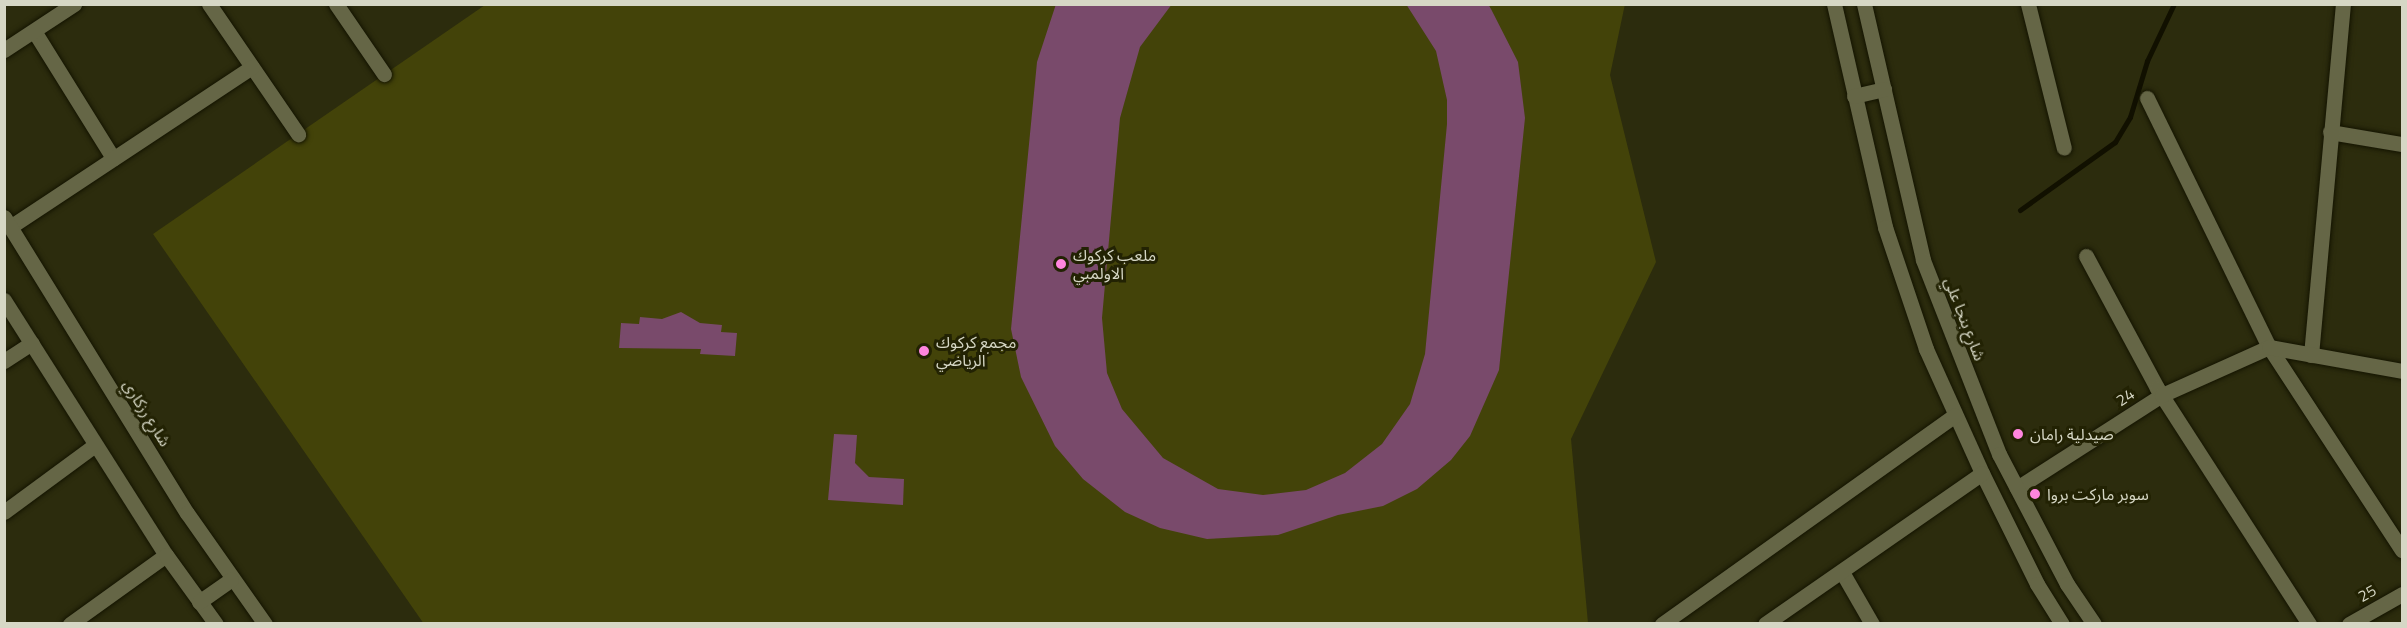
<!DOCTYPE html>
<html>
<head>
<meta charset="utf-8">
<style>
  body { margin:0 }
  #map { position:relative; width:2407px; height:628px; overflow:hidden; background:#2c2c0d; font-family:"Titillium Web","Noto Sans Arabic",sans-serif }
  div>[style] { position:absolute }
  .green>* { inset:0; background:#434309 }
  .stream>* { height:5px; margin:-2.5px; padding:0 2.5px; transform-origin:2.5px; border-radius:2.5px; background:#111000 }
  .building>* { inset:0; background:#794a6b }
  .roads { filter:drop-shadow(0 0 2px #141400) drop-shadow(0 0 2px #141400) }
  .street>* { height:15px; margin:-7.5px; padding:0 7.5px; transform-origin:7.5px; border-radius:7.5px; background:#656646 }
  .secondary>* { height:15px; margin:-7.5px; padding:0 7.5px; transform-origin:7.5px; border-radius:7.5px; background:#656646 }
  .dots>* { width:16px; height:16px; translate:-50% -50%; box-sizing:border-box; border:3px solid #222203; border-radius:50% }
  span { translate:-50% -50%; white-space:nowrap; text-align:center; line-height:1.15; -webkit-text-stroke:6px #222203; paint-order:stroke }
  .poi-label { font-size:16px; color:#d6d7c5 }
  .left { translate:0 -50%; text-align:left }
  .street-label { font-size:16px; color:#d6d7c5 }
  .frame { position:absolute; inset:0; border:6px solid #d6d7c5; pointer-events:none }
</style>
</head>
<body>
<div id="map">
  <div class="green">
    <div style="clip-path:polygon(1625px 4px,1610px 75px,1656px 262px,1571px 439px,1588px 623px,424px 624px,153px 234px,485px 5px)"></div>
  </div>
  <div class="stream">
    <div style="left:2020px;top:210px;width:117px;rotate:-35.6deg"></div>
    <div style="left:2115px;top:142px;width:29px;rotate:-59deg"></div>
    <div style="left:2130px;top:117px;width:59px;rotate:-73.1deg"></div>
    <div style="left:2147px;top:61px;width:63px;rotate:-64.7deg"></div>
  </div>
  <div class="building">
    <div style="clip-path:polygon(1056px 4px,1172px 4px,1140px 47px,1120px 118px,1102px 318px,1107px 373px,1122px 409px,1163px 458px,1218px 489px,1263px 495px,1306px 490px,1345px 473px,1382px 444px,1410px 404px,1425px 354px,1447px 124px,1447px 100px,1436px 51px,1406px 4px,1488px 4px,1491px 9px,1518px 62px,1525px 118px,1499px 370px,1470px 436px,1451px 460px,1417px 489px,1383px 506px,1338px 515px,1278px 535px,1207px 539px,1160px 528px,1125px 512px,1083px 479px,1055px 446px,1021px 377px,1011px 329px,1037px 62px)"></div>
    <div style="clip-path:polygon(681px 312px,700px 323px,722px 325px,721px 332px,737px 333px,735px 356px,700px 354px,701px 349px,619px 348px,621px 323px,639px 324px,640px 317px,662px 319px)"></div>
    <div style="clip-path:polygon(834px 434px,857px 435px,855px 463px,869px 477px,904px 479px,903px 505px,828px 500px)"></div>
  </div>
  <div class="roads">
    <div class="street">
      <div style="left:209px;top:4px;width:158px;rotate:55.6deg"></div>
      <div style="left:336px;top:4px;width:85px;rotate:55.6deg"></div>
      <div style="left:2028px;top:4px;width:148px;rotate:76deg"></div>
      <div style="left:34px;top:31px;width:150px;rotate:58.1deg"></div>
      <div style="left:4px;top:50px;width:84px;rotate:-33.3deg"></div>
      <div style="left:2147px;top:98px;width:277px;rotate:63.9deg"></div>
      <div style="left:2269px;top:347px;width:243px;rotate:56.8deg"></div>
      <div style="left:2330px;top:132px;width:73px;rotate:9.5deg"></div>
      <div style="left:10px;top:227px;width:290px;rotate:-33.5deg"></div>
      <div style="left:2086px;top:256px;width:150px;rotate:61.7deg"></div>
      <div style="left:2157px;top:388px;width:281px;rotate:57.2deg"></div>
      <div style="left:2311px;top:355px;width:352px;rotate:-84.8deg"></div>
      <div style="left:4px;top:361px;width:33px;rotate:-33deg"></div>
      <div style="left:2017px;top:488px;width:172px;rotate:-32.7deg"></div>
      <div style="left:2162px;top:395px;width:117px;rotate:-24.2deg"></div>
      <div style="left:2269px;top:347px;width:135px;rotate:10.2deg"></div>
      <div style="left:4px;top:512px;width:113px;rotate:-36.4deg"></div>
      <div style="left:1842px;top:572px;width:60px;rotate:60deg"></div>
      <div style="left:70px;top:624px;width:118px;rotate:-35.7deg"></div>
      <div style="left:2349px;top:624px;width:61px;rotate:-29.5deg"></div>
    </div>
    <div class="secondary">
      <div style="left:1834px;top:4px;width:229px;rotate:77.1deg"></div>
      <div style="left:1885px;top:227px;width:129px;rotate:71.4deg"></div>
      <div style="left:1926px;top:349px;width:136px;rotate:65.7deg"></div>
      <div style="left:1982px;top:473px;width:124px;rotate:63.6deg"></div>
      <div style="left:2037px;top:584px;width:47px;rotate:58deg"></div>
      <div style="left:1864px;top:4px;width:263px;rotate:77deg"></div>
      <div style="left:1923px;top:260px;width:208px;rotate:68.6deg"></div>
      <div style="left:1999px;top:454px;width:147px;rotate:62.4deg"></div>
      <div style="left:2067px;top:584px;width:48px;rotate:56deg"></div>
      <div style="left:1854px;top:96px;width:31px;rotate:-13deg"></div>
      <div style="left:4px;top:217px;width:348px;rotate:58.3deg"></div>
      <div style="left:187px;top:513px;width:136px;rotate:54.9deg"></div>
      <div style="left:4px;top:300px;width:302px;rotate:57.6deg"></div>
      <div style="left:166px;top:555px;width:85px;rotate:54.1deg"></div>
      <div style="left:199px;top:602px;width:39px;rotate:-35deg"></div>
      <div style="left:1662px;top:624px;width:359px;rotate:-35.5deg"></div>
      <div style="left:1765px;top:624px;width:264px;rotate:-34.8deg"></div>
    </div>
  </div>
  <div class="dots">
    <div style="left:1061px;top:264px;background:#ff85de"></div>
    <div style="left:924px;top:351px;background:#ff85de"></div>
    <div style="left:2018px;top:434px;background:#ff85de"></div>
    <div style="left:2035px;top:494px;background:#ff85de"></div>
  </div>
  <div class="poi-label">
    <span class="left" style="left:1073px;top:264px">ملعب كركوك<br>الاولمبي</span>
    <span class="left" style="left:936px;top:351px">مجمع كركوك<br>الرياضي</span>
    <span class="left" style="left:2030px;top:434px">صيدلية رامان</span>
    <span class="left" style="left:2047px;top:494px">سوبر ماركت بروا</span>
  </div>
  <div class="street-label">
    <span style="left:1965px;top:319px;rotate:69deg">شارع بنجا علي</span>
    <span style="left:2125px;top:397px;rotate:-33deg">24</span>
    <span style="left:147px;top:413px;rotate:58deg">شارع رزكاري</span>
    <span style="left:2367px;top:593px;rotate:-29deg">25</span>
  </div>
  <div class="frame"></div>
</div>
</body>
</html>
